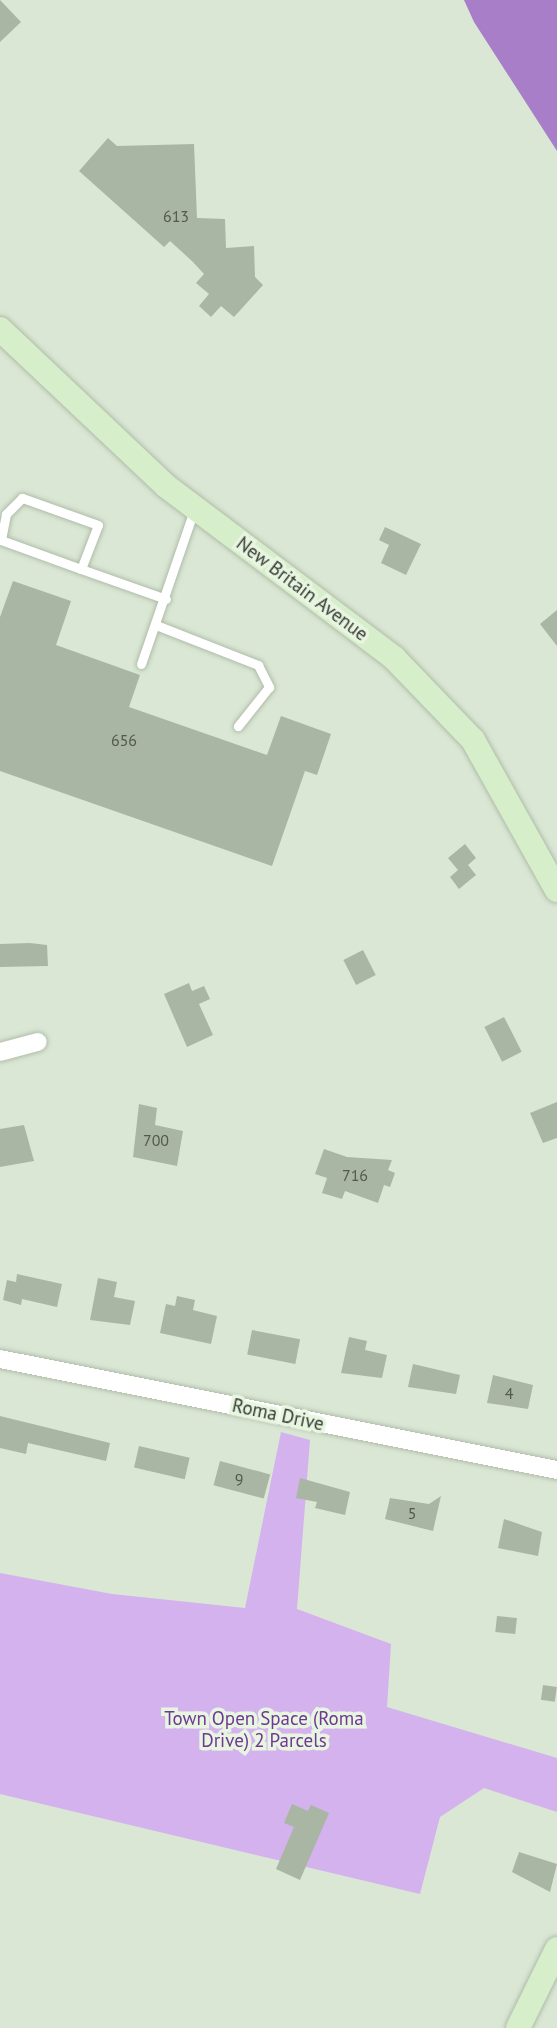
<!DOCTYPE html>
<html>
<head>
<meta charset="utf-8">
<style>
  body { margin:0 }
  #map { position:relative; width:557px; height:2028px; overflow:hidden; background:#dae7d4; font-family:"PT Sans",sans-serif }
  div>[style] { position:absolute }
  .green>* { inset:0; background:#d3b2ee }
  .water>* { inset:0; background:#a87ec9 }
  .building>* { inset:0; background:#a9b6a3; transform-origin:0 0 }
  .roads { filter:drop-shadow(0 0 2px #b0bcaa) drop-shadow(0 0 2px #b0bcaa) }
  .lane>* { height:9px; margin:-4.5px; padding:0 4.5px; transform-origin:4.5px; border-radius:4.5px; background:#fff }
  .street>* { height:18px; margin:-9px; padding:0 9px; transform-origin:9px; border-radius:9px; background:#fff }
  .secondary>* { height:24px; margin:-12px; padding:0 12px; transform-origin:12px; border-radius:12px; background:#d6eec9 }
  span { translate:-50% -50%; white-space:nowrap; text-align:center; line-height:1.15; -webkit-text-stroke:7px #e7f5e1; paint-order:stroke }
  .number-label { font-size:16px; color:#52594e }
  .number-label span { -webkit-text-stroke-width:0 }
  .street-label { font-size:19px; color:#353a32 }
  .park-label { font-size:19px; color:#6f3893 }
</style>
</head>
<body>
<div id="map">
  <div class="green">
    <div style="clip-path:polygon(281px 1432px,310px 1440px,297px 1609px,391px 1644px,387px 1707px,557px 1758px,557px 1812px,484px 1788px,440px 1817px,420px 1894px,0 1794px,0 1573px,112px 1594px,245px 1608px)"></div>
  </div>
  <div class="water">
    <div style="clip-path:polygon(464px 0,557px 0,557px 151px,474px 22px)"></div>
  </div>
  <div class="building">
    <div style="clip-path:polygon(0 0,21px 22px,0 42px)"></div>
    <div style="clip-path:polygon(108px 138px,117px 146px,194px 144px,197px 218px,225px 219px,226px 248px,254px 246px,255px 277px,263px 285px,234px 317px,221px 306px,211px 317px,199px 306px,209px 294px,196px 283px,204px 274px,193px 262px,170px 241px,164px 247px,79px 171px)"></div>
    <div style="clip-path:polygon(385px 527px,421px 544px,406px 575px,381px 563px,389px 545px,379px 540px)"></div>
    <div style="clip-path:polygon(13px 581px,71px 601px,56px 645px,140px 675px,129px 707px,267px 755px,281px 716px,331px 734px,317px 775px,305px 771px,272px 866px,0 771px,0 617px)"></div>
    <div style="clip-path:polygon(557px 610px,557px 646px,540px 624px)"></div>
    <div style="clip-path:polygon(465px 844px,476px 858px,468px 865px,476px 875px,459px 889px,450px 877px,458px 870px,448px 858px)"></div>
    <div style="clip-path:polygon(30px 943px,47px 945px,48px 966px,0 967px,0 944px)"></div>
    <div style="left:363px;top:950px;width:28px;height:22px;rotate:63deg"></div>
    <div style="clip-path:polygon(189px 983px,192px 991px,204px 986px,210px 999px,199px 1004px,213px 1035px,187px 1047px,164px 994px)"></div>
    <div style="left:504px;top:1017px;width:39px;height:22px;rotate:63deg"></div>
    <div style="clip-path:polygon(557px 1102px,557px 1138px,543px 1143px,530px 1113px)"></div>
    <div style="clip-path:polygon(139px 1104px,157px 1108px,155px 1125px,183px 1131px,177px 1166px,133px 1157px)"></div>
    <div style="clip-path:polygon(24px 1125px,34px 1161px,0 1167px,0 1129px)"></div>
    <div style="clip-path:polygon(324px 1149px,347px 1157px,392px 1160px,388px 1170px,395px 1173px,390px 1187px,384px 1185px,378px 1203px,345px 1191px,342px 1199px,322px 1193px,327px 1178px,315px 1174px)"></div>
    <div style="clip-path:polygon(17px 1274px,62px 1284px,57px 1307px,22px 1299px,21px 1305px,3px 1300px,7px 1280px,16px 1282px)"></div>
    <div style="clip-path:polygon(98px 1278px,117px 1282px,114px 1297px,135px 1301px,130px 1325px,90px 1320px)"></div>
    <div style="clip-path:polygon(177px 1296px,195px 1300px,193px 1310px,217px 1316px,211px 1344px,160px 1333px,166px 1304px,175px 1306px)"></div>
    <div style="left:252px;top:1330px;width:49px;height:25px;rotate:11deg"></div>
    <div style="clip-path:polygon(349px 1337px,367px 1341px,365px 1350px,387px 1355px,382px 1378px,341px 1373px)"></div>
    <div style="clip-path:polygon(413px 1364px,460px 1375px,456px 1394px,408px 1387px)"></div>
    <div style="clip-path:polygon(493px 1375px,533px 1385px,528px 1409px,487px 1403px)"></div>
    <div style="clip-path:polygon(0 1416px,110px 1443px,106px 1461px,28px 1443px,26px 1454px,0 1448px)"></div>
    <div style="left:139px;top:1446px;width:52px;height:22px;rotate:13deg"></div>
    <div style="left:220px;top:1461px;width:52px;height:25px;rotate:15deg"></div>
    <div style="clip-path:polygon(300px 1478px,350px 1492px,345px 1515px,315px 1508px,317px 1502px,296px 1498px)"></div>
    <div style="clip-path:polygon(441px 1496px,433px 1531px,385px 1519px,390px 1498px,429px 1504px)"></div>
    <div style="clip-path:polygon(504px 1519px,542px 1532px,538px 1556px,498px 1548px)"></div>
    <div style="left:497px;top:1616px;width:20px;height:16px;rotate:6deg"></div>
    <div style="left:543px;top:1685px;width:14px;height:15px;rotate:8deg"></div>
    <div style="clip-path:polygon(292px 1804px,308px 1811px,311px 1805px,329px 1813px,300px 1880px,276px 1869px,294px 1827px,284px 1823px)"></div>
    <div style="clip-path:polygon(519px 1852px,557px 1864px,550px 1892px,512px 1872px)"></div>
  </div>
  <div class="roads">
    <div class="lane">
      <div style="left:81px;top:569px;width:47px;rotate:-68.9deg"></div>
      <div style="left:98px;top:525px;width:81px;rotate:-160.4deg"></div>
      <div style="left:22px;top:498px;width:23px;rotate:135deg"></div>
      <div style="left:6px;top:514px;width:26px;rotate:101deg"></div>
      <div style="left:1px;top:540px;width:85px;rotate:19.9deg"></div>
      <div style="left:81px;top:569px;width:90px;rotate:19.4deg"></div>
      <div style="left:156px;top:625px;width:110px;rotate:21.4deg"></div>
      <div style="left:258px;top:665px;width:25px;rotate:63deg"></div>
      <div style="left:269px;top:687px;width:50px;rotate:128.5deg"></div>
      <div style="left:141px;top:664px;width:163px;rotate:-71deg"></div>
    </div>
    <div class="street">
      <div style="left:0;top:1052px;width:39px;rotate:-15deg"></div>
      <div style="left:0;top:1359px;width:568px;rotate:11.27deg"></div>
    </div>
    <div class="secondary">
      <div style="left:0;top:329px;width:228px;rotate:43.4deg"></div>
      <div style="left:166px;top:486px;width:286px;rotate:37deg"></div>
      <div style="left:394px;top:658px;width:114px;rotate:46.1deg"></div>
      <div style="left:473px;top:740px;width:172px;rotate:60.8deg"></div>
      <div style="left:518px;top:2028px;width:88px;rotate:-63.7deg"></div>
    </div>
  </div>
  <div class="number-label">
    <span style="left:176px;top:216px">613</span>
    <span style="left:124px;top:740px">656</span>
    <span style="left:156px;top:1140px">700</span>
    <span style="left:355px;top:1175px">716</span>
    <span style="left:509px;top:1393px">4</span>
    <span style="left:239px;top:1479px">9</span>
    <span style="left:412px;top:1513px">5</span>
  </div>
  <div class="street-label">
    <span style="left:302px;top:589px;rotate:37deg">New Britain Avenue</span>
    <span style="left:278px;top:1415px;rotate:12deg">Roma Drive</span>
  </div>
  <div class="park-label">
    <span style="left:264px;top:1730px">Town Open Space (Roma<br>Drive) 2 Parcels</span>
  </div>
</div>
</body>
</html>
